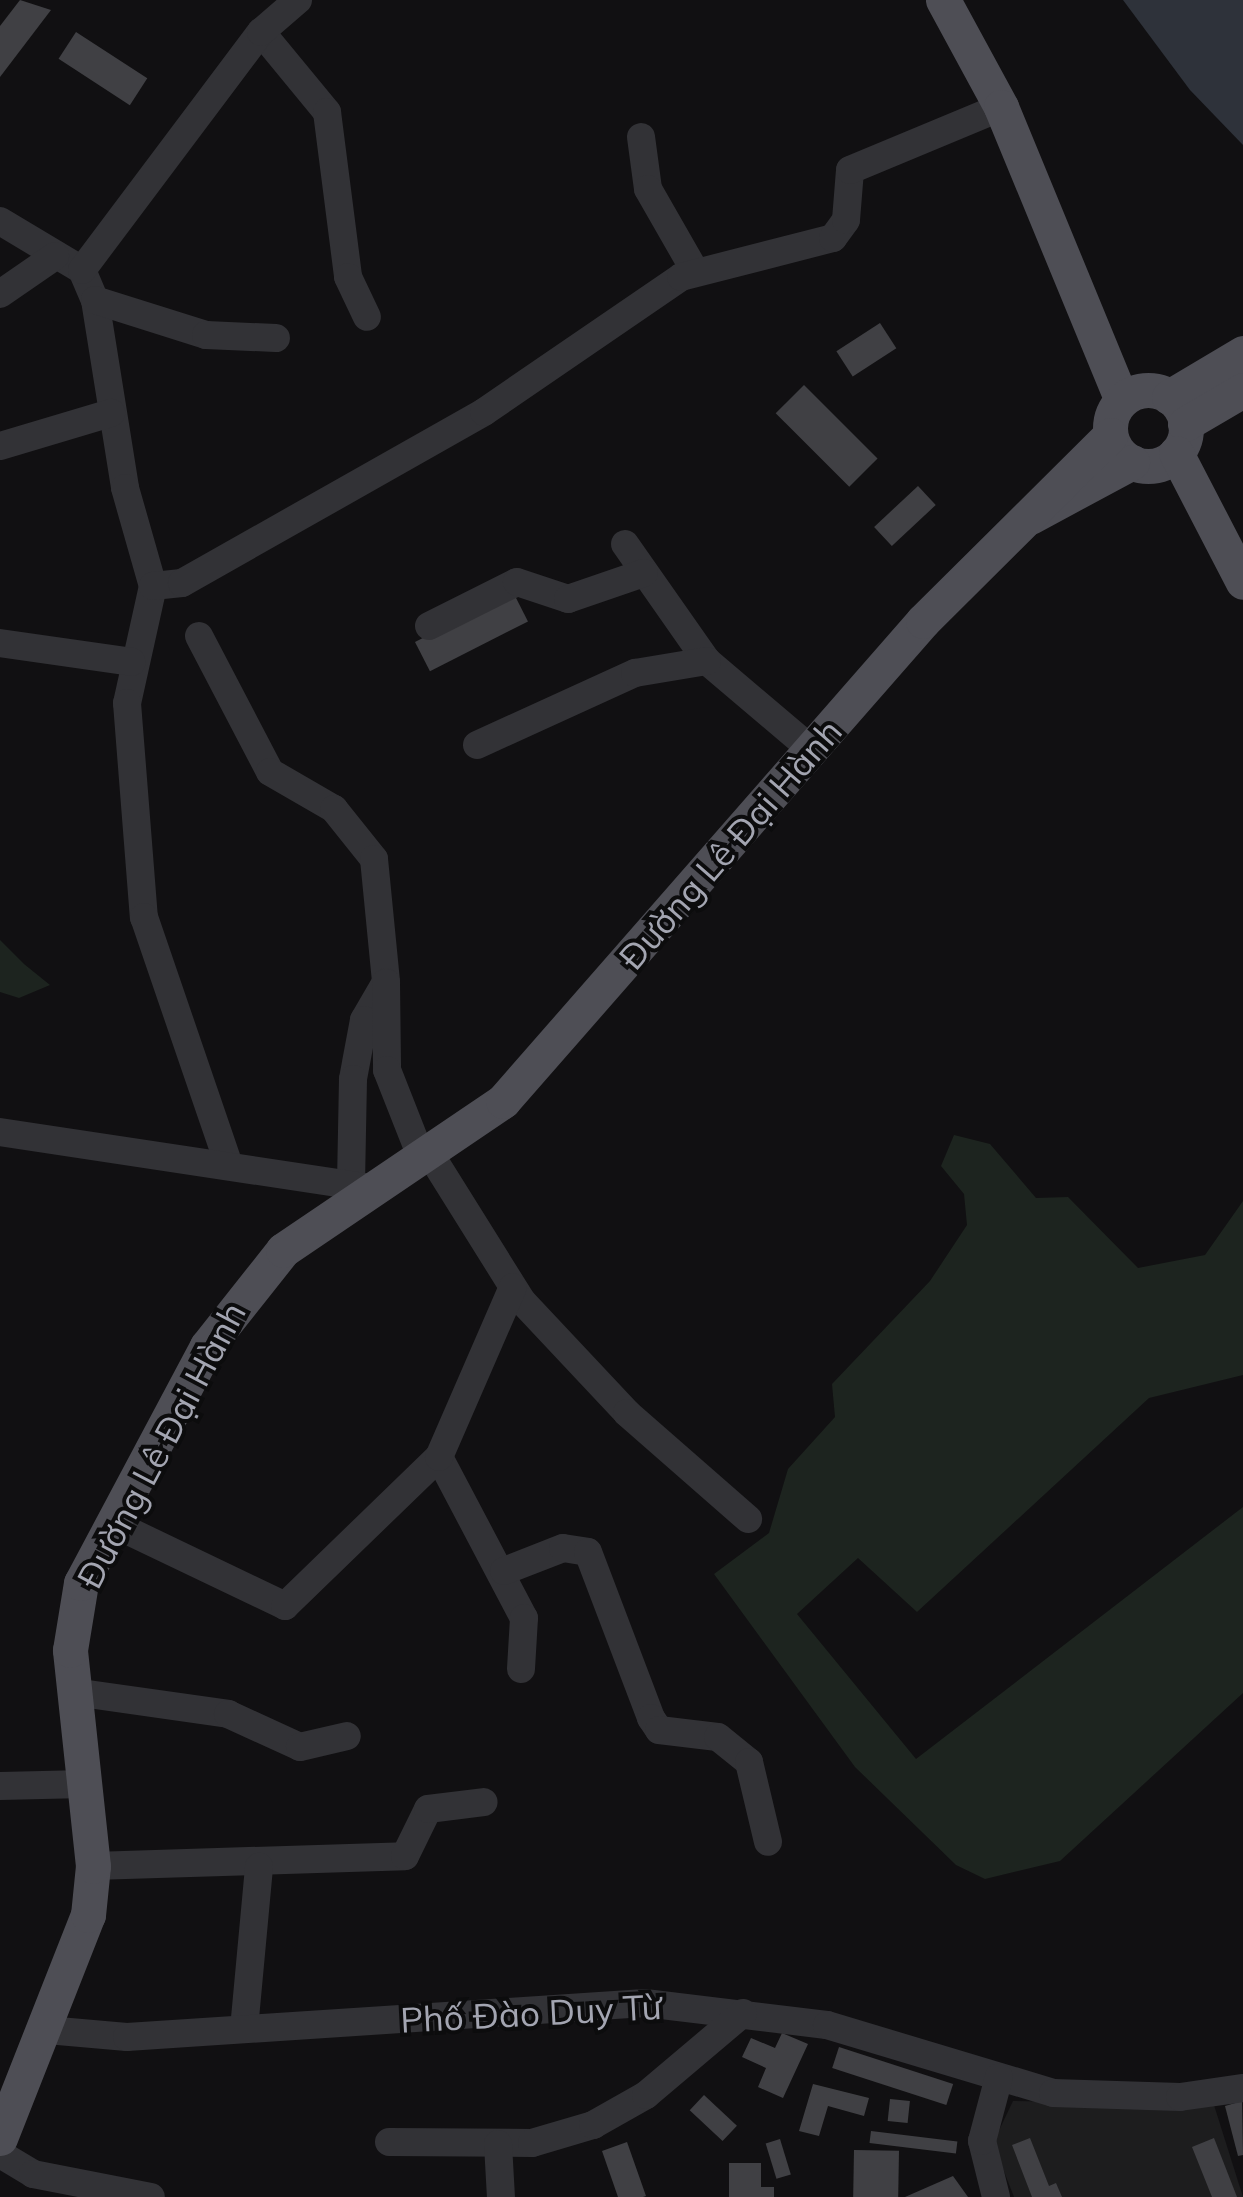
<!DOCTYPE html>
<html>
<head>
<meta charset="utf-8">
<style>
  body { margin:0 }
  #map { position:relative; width:1243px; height:2197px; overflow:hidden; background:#111012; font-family:Mulish,sans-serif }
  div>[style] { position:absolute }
  .built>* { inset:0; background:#1d1d1e }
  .green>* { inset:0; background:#1d241f }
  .water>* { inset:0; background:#2e323a }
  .building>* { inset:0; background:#404044; transform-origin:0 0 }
  .minor>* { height:28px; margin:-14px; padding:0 14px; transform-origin:14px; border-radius:14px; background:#323236 }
  .major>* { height:35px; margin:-17.5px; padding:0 17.5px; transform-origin:17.5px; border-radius:17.5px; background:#4e4e55 }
  .major>.ring { margin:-17.5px; padding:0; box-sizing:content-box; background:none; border:35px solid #4e4e55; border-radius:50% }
  span { translate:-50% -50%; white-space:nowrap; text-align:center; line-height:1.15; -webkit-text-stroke:8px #0c0c0d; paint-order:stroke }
  .street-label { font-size:35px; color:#a3a5b1 }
</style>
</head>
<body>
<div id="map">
  <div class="built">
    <div style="clip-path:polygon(1013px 2101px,1214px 2105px,1243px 2197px,1014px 2197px,993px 2143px)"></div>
  </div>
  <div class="green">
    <div style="clip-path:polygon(0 940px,24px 964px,50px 985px,19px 998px,0 992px)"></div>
    <div style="clip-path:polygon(954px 1135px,990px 1144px,1036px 1198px,1068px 1197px,1138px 1268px,1205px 1255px,1243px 1201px,1243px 1375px,1149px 1398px,917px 1612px,858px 1558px,797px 1614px,916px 1759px,1243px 1507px,1243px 1693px,1060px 1861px,985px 1879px,956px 1865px,855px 1767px,714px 1574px,769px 1533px,788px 1469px,835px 1417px,832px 1384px,930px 1281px,967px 1225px,964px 1194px,941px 1166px)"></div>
  </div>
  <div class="water">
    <div style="clip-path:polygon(1123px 0,1243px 0,1243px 145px,1190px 90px)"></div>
  </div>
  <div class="building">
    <div style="clip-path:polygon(20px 0,51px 10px,0 77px,0 26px)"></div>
    <div style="left:76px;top:32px;width:85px;height:32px;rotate:33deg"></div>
    <div style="left:880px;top:323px;width:30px;height:52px;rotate:57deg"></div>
    <div style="left:804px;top:385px;width:104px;height:40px;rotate:45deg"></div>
    <div style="left:918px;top:486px;width:26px;height:60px;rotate:47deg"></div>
    <div style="left:513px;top:592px;width:33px;height:110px;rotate:63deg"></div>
    <div style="clip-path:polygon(782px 2033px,808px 2044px,783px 2098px,758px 2087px,766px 2068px,742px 2057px,751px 2038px,775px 2048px)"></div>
    <div style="left:839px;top:2047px;width:120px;height:22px;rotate:18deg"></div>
    <div style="clip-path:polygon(813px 2084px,869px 2098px,864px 2116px,828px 2106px,819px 2136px,799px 2131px)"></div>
    <div style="left:704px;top:2095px;width:45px;height:21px;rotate:43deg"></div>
    <div style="left:890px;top:2099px;width:20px;height:22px;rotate:6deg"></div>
    <div style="clip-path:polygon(1242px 2101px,1243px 2155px,1238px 2156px,1225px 2106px)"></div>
    <div style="left:871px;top:2131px;width:87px;height:12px;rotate:7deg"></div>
    <div style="clip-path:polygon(1030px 2138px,1049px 2186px,1056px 2183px,1062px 2197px,1032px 2197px,1012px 2145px)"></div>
    <div style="clip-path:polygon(1214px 2138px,1237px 2197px,1212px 2197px,1192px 2147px)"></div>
    <div style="left:780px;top:2139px;width:37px;height:15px;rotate:73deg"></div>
    <div style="clip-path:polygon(627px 2142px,646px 2196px,643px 2197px,618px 2197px,602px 2151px)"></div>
    <div style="left:854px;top:2150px;width:45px;height:47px;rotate:1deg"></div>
    <div style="clip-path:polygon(729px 2163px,761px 2163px,761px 2187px,774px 2187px,774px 2197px,729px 2197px)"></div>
    <div style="clip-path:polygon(953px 2176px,968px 2197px,905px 2197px)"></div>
  </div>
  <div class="minor">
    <div style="left:261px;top:32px;width:104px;rotate:50.5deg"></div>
    <div style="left:327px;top:112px;width:166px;rotate:82.7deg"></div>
    <div style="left:348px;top:277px;width:44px;rotate:64.6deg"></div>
    <div style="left:641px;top:137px;width:52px;rotate:82.3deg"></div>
    <div style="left:648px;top:189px;width:95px;rotate:60.2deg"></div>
    <div style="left:0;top:221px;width:96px;rotate:30.9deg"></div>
    <div style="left:82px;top:270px;width:33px;rotate:67deg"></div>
    <div style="left:95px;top:300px;width:190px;rotate:80.9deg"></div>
    <div style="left:125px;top:488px;width:102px;rotate:74.1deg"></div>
    <div style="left:153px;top:586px;width:120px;rotate:102.5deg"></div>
    <div style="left:127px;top:703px;width:215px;rotate:85.5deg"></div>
    <div style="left:144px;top:917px;width:260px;rotate:71.1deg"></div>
    <div style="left:82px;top:270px;width:298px;rotate:-53.1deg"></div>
    <div style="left:261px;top:32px;width:49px;rotate:-40.9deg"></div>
    <div style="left:0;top:294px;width:67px;rotate:-34.6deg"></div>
    <div style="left:95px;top:300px;width:116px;rotate:17.5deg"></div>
    <div style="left:206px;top:335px;width:70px;rotate:2.5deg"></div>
    <div style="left:0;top:446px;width:116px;rotate:-16.6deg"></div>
    <div style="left:625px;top:544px;width:143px;rotate:55deg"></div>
    <div style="left:707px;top:661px;width:138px;rotate:40.3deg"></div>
    <div style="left:153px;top:586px;width:29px;rotate:-6deg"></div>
    <div style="left:182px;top:583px;width:347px;rotate:-29.5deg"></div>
    <div style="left:484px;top:412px;width:239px;rotate:-34.4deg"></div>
    <div style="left:681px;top:277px;width:157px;rotate:-14.4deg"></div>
    <div style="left:833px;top:238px;width:22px;rotate:-54deg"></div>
    <div style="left:846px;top:220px;width:50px;rotate:-85.4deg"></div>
    <div style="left:850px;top:170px;width:164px;rotate:-22.6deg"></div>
    <div style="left:429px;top:626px;width:98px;rotate:-26.6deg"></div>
    <div style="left:517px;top:582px;width:54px;rotate:18.4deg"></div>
    <div style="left:568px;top:599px;width:80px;rotate:-18.9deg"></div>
    <div style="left:199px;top:636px;width:153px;rotate:62.4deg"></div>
    <div style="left:270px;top:772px;width:74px;rotate:30deg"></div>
    <div style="left:334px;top:809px;width:64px;rotate:51.3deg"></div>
    <div style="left:374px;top:859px;width:124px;rotate:84.4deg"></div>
    <div style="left:386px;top:982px;width:44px;rotate:120.1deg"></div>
    <div style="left:364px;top:1020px;width:60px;rotate:100.6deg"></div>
    <div style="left:353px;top:1079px;width:103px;rotate:91.1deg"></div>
    <div style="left:0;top:643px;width:133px;rotate:8.2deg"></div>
    <div style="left:477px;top:745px;width:174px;rotate:-24.5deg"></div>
    <div style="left:635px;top:673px;width:73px;rotate:-9.5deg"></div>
    <div style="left:386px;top:983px;width:87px;rotate:89.3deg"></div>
    <div style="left:387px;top:1070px;width:96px;rotate:68.5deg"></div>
    <div style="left:0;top:1132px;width:369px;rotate:8.6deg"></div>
    <div style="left:430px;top:1154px;width:173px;rotate:58deg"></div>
    <div style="left:522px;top:1301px;width:154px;rotate:46.8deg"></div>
    <div style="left:627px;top:1413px;width:161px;rotate:41.2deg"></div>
    <div style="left:439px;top:1457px;width:182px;rotate:62.2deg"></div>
    <div style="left:524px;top:1618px;width:51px;rotate:93.4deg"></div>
    <div style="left:112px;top:1523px;width:192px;rotate:25.6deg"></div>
    <div style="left:285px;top:1606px;width:214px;rotate:-44.1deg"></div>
    <div style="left:439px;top:1457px;width:185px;rotate:-66.5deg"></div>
    <div style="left:504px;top:1571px;width:63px;rotate:-21.3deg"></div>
    <div style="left:563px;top:1548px;width:25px;rotate:9deg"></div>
    <div style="left:588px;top:1552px;width:178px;rotate:69.2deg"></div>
    <div style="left:651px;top:1718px;width:14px;rotate:56deg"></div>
    <div style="left:659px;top:1730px;width:59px;rotate:6.8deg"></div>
    <div style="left:718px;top:1737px;width:40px;rotate:39deg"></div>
    <div style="left:749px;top:1762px;width:82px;rotate:76.6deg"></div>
    <div style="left:74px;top:1692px;width:156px;rotate:8.1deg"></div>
    <div style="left:228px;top:1714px;width:79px;rotate:24.6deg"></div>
    <div style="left:300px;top:1747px;width:48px;rotate:-13.2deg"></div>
    <div style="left:0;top:1786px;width:85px;rotate:-1.3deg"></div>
    <div style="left:93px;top:1866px;width:312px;rotate:-1.8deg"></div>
    <div style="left:405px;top:1856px;width:52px;rotate:-63.9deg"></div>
    <div style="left:428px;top:1809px;width:56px;rotate:-7.1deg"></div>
    <div style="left:244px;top:2029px;width:163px;rotate:-84.7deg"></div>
    <div style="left:47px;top:2030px;width:80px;rotate:5deg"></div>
    <div style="left:127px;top:2037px;width:519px;rotate:-3.76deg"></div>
    <div style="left:645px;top:2003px;width:183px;rotate:6.9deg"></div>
    <div style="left:827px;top:2025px;width:236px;rotate:16.7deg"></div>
    <div style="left:1053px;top:2093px;width:127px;rotate:1.8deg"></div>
    <div style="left:1180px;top:2097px;width:64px;rotate:-8.1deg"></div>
    <div style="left:389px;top:2142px;width:143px;rotate:0.4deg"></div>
    <div style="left:532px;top:2143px;width:64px;rotate:-16.4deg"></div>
    <div style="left:593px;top:2125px;width:61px;rotate:-29.5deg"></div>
    <div style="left:646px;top:2095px;width:127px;rotate:-40.2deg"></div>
    <div style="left:498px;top:2144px;width:53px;rotate:86.8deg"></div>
    <div style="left:0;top:2154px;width:39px;rotate:31deg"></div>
    <div style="left:33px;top:2174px;width:120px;rotate:11deg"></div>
    <div style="left:996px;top:2197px;width:58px;rotate:-104deg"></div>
    <div style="left:982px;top:2141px;width:66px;rotate:-75.1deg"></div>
  </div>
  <div class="major">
    <div style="left:943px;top:0;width:122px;rotate:61.5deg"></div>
    <div style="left:1001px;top:107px;width:317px;rotate:67.6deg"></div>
    <div class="ring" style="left:1110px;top:390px;width:41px;height:41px"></div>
    <div style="left:1169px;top:397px;width:86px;rotate:-30.7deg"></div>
    <div style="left:1185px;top:424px;width:67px;rotate:-30.4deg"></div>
    <div style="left:1176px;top:453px;width:145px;rotate:62.6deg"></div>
    <div style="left:1030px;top:517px;width:116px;rotate:-28.3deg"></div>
    <div style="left:0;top:2138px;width:240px;rotate:-68.5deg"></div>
    <div style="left:88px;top:1915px;width:49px;rotate:-84.2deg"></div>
    <div style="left:93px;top:1866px;width:217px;rotate:-96.1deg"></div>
    <div style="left:70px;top:1650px;width:68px;rotate:-80.7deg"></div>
    <div style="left:81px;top:1583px;width:268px;rotate:-62deg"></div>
    <div style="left:207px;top:1346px;width:122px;rotate:-51.6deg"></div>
    <div style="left:283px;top:1250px;width:266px;rotate:-34.1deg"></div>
    <div style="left:503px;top:1101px;width:638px;rotate:-48.81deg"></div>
    <div style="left:923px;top:621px;width:264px;rotate:-44.8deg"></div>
  </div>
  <div class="street-label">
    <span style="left:730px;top:844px;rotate:-49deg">Đường Lê Đại Hành</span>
    <span style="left:161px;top:1445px;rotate:-62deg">Đường Lê Đại Hành</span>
    <span style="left:531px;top:2013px;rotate:-3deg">Phố Đào Duy Từ</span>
  </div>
</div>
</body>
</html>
